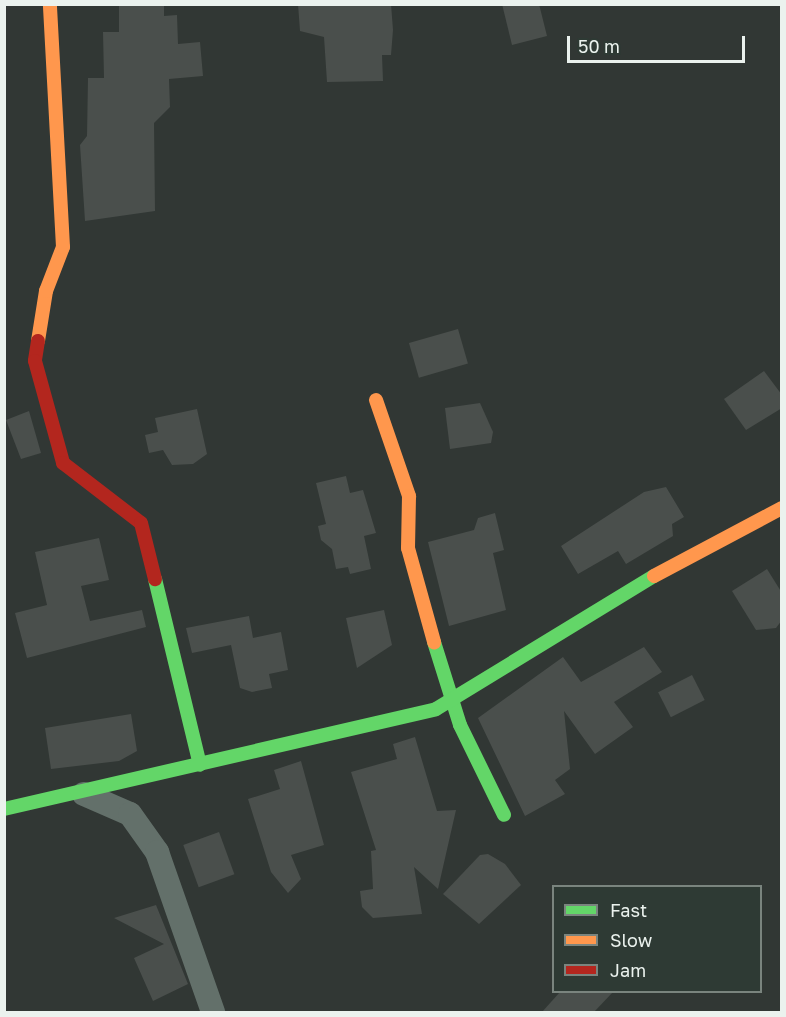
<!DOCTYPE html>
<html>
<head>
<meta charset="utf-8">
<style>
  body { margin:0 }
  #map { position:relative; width:786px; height:1017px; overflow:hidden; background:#313734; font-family:"Golos Text",sans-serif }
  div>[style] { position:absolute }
  .building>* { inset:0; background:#4a4f4c; transform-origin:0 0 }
  .street>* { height:24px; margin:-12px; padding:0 12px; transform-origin:12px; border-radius:12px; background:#63706a }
  .fast>* { height:14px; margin:-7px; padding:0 7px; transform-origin:7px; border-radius:7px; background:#63d668 }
  .slow>* { height:14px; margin:-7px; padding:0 7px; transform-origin:7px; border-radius:7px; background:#ff974d }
  .jam>* { height:14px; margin:-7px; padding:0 7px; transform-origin:7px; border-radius:7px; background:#b3261e }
  span { translate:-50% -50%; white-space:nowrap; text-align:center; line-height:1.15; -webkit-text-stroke:4.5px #2e3a34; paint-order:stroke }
  .frame { position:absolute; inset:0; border:6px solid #ebf2ee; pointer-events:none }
  .legend { position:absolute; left:552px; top:885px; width:210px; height:108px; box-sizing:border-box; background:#2e3a34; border:2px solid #7a847e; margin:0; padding:8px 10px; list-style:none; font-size:18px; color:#ebf2ee }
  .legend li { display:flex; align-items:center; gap:12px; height:30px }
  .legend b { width:30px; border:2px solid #7a847e }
  .scale { position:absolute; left:567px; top:36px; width:178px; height:27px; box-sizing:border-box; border:3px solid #ebf2ee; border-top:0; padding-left:8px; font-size:18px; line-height:21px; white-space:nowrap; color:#ebf2ee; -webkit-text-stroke:4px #2e3a34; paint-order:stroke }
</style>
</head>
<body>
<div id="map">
  <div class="building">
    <div style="clip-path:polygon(298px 4px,391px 4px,393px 30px,391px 55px,382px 55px,383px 81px,327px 82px,324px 37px,300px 31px)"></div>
    <div style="clip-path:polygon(502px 4px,539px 4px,547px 36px,512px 45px)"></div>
    <div style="clip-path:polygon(164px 5px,164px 16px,177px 15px,178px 44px,200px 42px,203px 76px,169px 79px,170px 107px,154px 123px,155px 211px,85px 221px,80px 145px,87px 136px,88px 78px,104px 78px,103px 32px,119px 32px,119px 6px)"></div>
    <div style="left:458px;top:329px;width:36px;height:51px;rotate:74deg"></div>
    <div style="clip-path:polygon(764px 371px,782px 395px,782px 408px,746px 430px,724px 399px)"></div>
    <div style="clip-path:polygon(480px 403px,493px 432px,491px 443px,450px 449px,445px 408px)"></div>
    <div style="clip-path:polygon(197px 409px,207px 454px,193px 464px,172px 465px,163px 450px,149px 453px,145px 435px,158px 432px,155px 418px)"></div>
    <div style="clip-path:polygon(29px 411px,41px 453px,21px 459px,6px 420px)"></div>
    <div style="clip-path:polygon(346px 476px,350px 493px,363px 490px,376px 533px,364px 536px,371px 569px,350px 574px,348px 567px,336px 569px,332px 549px,321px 540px,318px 526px,326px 524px,316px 483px)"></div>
    <div style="clip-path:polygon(666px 487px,684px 517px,672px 524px,673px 536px,626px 564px,618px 551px,578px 574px,561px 546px,644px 492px)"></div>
    <div style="clip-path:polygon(495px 513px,504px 550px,493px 553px,506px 610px,449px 626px,428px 542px,474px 530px,478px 518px)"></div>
    <div style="clip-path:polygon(99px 538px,109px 580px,81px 586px,90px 621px,142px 610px,146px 627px,27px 658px,15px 613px,47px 605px,35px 552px)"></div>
    <div style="clip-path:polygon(767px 569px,782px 593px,782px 620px,776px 628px,756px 630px,732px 591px)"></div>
    <div style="clip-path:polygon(384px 610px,392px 645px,357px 668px,346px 618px)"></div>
    <div style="clip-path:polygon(249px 616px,253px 638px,281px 632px,288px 670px,269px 674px,272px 688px,252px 692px,240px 688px,231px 645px,192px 653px,186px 628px)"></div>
    <div style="clip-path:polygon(644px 647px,662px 672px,614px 702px,633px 727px,595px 754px,564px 711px,570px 769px,555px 780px,565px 794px,525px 816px,478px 718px,563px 657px,581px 682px)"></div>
    <div style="left:692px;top:675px;width:28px;height:38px;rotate:63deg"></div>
    <div style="clip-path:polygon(131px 714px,137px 751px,119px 761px,51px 769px,45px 728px)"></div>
    <div style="clip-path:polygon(415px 737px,437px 811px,456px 810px,438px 889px,414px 867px,422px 914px,373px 918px,362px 907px,360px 891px,373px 889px,371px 851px,376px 850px,351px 772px,397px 759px,393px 744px)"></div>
    <div style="clip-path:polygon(301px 761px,324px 845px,291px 855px,301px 879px,288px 893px,271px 872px,248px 799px,280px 789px,274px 770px)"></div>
    <div style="left:219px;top:832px;width:45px;height:38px;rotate:70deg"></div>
    <div style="clip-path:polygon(488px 854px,505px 864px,521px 885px,479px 924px,443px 894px,480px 855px)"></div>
    <div style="clip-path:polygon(156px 905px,188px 984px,153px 1001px,134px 958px,164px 944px,114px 918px)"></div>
    <div style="clip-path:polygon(560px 992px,613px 992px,594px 1012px,542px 1012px)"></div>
  </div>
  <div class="street">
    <div style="left:84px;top:794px;width:50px;rotate:23.5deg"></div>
    <div style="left:130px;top:814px;width:47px;rotate:54.6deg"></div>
    <div style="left:157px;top:852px;width:170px;rotate:70.7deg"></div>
  </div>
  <div class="fast">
    <div style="left:155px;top:579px;width:191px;rotate:76.4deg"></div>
    <div style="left:434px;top:642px;width:87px;rotate:72.6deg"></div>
    <div style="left:460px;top:725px;width:100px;rotate:63.9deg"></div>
    <div style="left:4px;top:809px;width:443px;rotate:-13deg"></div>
    <div style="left:436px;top:709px;width:255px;rotate:-31.4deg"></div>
  </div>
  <div class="slow">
    <div style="left:38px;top:341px;width:51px;rotate:-80.9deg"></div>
    <div style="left:46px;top:291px;width:47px;rotate:-68.9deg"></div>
    <div style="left:63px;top:247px;width:243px;rotate:-93.1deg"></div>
    <div style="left:376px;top:400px;width:102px;rotate:71deg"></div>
    <div style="left:409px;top:496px;width:52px;rotate:91.1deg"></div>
    <div style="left:408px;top:548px;width:98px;rotate:74.5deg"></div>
    <div style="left:654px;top:576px;width:145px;rotate:-28deg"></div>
  </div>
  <div class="jam">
    <div style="left:38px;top:341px;width:20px;rotate:99deg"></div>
    <div style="left:35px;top:361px;width:106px;rotate:74.6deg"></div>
    <div style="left:63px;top:463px;width:98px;rotate:37.6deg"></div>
    <div style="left:141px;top:523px;width:58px;rotate:76deg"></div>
  </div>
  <div class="frame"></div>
  <ul class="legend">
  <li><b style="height:8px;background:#63d668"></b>Fast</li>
  <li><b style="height:8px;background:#ff974d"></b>Slow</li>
  <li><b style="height:8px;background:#b3261e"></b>Jam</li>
  </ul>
  <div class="scale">50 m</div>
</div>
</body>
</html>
